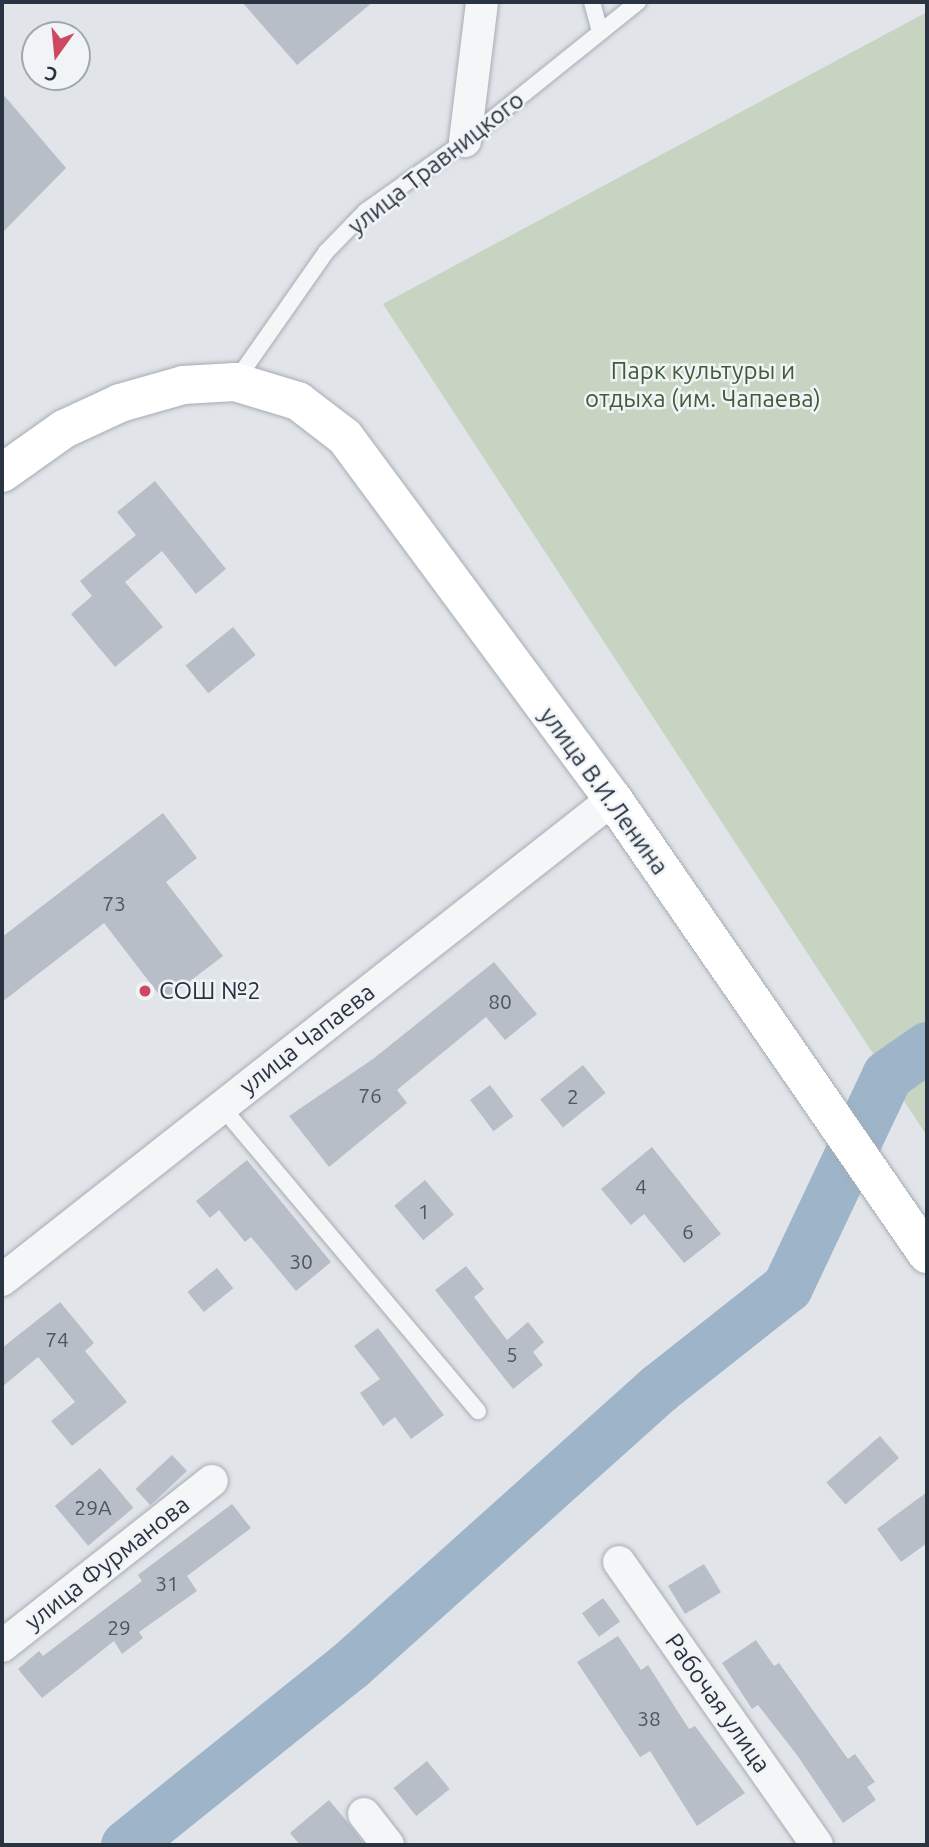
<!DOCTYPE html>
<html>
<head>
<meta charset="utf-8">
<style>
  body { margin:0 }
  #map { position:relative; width:929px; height:1847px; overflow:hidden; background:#e1e5ea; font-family:Ubuntu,sans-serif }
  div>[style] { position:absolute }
  .green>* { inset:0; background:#c7d4c2 }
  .river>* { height:51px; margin:-25.5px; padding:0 25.5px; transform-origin:25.5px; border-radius:25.5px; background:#9db4c9 }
  .building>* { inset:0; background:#b8bec7; transform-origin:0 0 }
  .roads { filter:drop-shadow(0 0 2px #a6acb4) drop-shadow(0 0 2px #a6acb4) }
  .service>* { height:16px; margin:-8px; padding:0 8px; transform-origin:8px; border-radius:8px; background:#f4f6f8 }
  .minor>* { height:32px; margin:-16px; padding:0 16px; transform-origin:16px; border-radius:16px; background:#f4f6f8 }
  .secondary>* { height:38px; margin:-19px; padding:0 19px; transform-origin:19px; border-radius:19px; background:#fff }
  .dots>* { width:19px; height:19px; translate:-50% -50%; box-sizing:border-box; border:4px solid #f1f4f7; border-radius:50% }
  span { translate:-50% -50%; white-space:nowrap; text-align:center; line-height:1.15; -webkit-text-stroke:5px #f1f4f7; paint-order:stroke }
  .number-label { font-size:21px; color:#4e5662 }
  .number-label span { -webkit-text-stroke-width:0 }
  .street-label { font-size:24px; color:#2a3341 }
  .park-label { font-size:24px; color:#405d37 }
  .poi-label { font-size:24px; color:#2a3341 }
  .left { translate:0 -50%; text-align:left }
  .frame { position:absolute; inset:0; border:4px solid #2a3341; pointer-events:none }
  .north { position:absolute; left:21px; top:21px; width:70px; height:70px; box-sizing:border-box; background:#f1f4f7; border:2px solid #a1a7ae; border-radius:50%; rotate:195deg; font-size:19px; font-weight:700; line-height:28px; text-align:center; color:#2a3341 }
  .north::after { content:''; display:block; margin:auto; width:24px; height:32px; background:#cd4861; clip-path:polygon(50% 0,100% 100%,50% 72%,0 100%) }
</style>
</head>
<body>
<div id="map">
  <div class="green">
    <div style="clip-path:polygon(927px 12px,927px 1136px,383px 304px)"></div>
  </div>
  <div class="river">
    <div style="left:126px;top:1845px;width:286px;rotate:-38.8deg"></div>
    <div style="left:349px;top:1666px;width:416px;rotate:-41.9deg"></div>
    <div style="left:659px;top:1388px;width:163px;rotate:-38.3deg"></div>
    <div style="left:787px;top:1287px;width:234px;rotate:-64.7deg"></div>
    <div style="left:887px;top:1075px;width:49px;rotate:-35deg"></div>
  </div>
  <div class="building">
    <div style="clip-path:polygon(242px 2px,373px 2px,297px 65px)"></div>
    <div style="clip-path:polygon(2px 93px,66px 168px,2px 233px)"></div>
    <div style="clip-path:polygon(155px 481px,226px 569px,196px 594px,162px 551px,125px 582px,163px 627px,115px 667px,71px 614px,92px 596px,80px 581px,136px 535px,117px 512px)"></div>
    <div style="left:233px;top:627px;width:36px;height:61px;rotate:51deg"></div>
    <div style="clip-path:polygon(163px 813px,197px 858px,166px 882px,223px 956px,164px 1001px,104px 923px,2px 1002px,2px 937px)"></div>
    <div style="clip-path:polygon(494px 962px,537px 1014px,505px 1040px,486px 1017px,397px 1090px,407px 1103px,329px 1167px,289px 1116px,373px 1059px)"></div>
    <div style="left:583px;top:1065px;width:36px;height:55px;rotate:51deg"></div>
    <div style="left:490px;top:1085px;width:39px;height:25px;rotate:53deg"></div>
    <div style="clip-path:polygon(652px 1147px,721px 1234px,684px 1263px,644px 1214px,631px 1225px,601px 1189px)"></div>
    <div style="clip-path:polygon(247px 1160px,331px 1262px,296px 1291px,251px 1237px,245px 1242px,219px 1210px,210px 1218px,196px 1201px)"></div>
    <div style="left:425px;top:1180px;width:45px;height:40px;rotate:50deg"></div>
    <div style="clip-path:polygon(466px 1266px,484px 1289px,474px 1297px,507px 1340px,528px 1322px,544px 1342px,533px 1352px,543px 1365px,513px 1389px,435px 1290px)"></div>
    <div style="left:217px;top:1268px;width:26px;height:38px;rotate:51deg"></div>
    <div style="clip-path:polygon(60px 1302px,94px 1343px,85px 1351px,127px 1402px,72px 1446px,51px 1421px,75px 1402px,38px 1357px,2px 1387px,2px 1348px)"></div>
    <div style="clip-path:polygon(378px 1328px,444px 1415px,411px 1439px,395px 1417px,383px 1426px,360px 1393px,380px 1379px,354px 1346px)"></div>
    <div style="left:880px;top:1436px;width:29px;height:71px;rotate:49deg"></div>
    <div style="left:172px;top:1455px;width:22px;height:50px;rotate:47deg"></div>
    <div style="left:100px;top:1468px;width:52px;height:59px;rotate:50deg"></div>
    <div style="clip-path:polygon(927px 1492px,927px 1543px,901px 1562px,877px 1529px)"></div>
    <div style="clip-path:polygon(232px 1504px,251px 1528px,187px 1576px,197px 1591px,139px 1632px,143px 1638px,122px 1654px,114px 1641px,42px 1698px,18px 1669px,39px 1651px,43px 1656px,142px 1581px,138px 1575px)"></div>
    <div style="left:704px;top:1564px;width:33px;height:42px;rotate:59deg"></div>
    <div style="left:603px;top:1598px;width:29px;height:26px;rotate:54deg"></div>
    <div style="clip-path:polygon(618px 1636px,641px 1670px,648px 1665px,689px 1729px,695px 1726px,745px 1793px,697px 1826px,650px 1751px,640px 1757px,577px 1662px)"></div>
    <div style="clip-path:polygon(756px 1640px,774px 1666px,779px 1663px,848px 1759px,855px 1754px,875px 1782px,867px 1787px,876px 1800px,843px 1823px,797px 1755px,758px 1705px,752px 1709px,722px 1663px)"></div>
    <div style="left:427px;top:1761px;width:36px;height:43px;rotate:51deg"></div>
    <div style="clip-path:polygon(329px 1800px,349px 1824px,365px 1845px,300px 1845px,290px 1833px)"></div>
  </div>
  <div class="roads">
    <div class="service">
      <div style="left:592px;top:2px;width:31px;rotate:75deg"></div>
      <div style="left:235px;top:382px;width:159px;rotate:-55deg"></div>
      <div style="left:326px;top:252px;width:57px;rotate:-45.7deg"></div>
      <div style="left:366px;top:211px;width:121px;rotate:-35.3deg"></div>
      <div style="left:465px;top:141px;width:222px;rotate:-38.8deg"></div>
      <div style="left:221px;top:1106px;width:399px;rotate:49.9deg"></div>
    </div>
    <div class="minor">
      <div style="left:465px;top:141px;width:140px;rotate:-83deg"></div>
      <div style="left:2px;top:1280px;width:778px;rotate:-38.21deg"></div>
      <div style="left:619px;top:1562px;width:345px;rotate:55deg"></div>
      <div style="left:2px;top:1646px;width:267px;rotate:-38.2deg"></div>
      <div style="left:364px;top:1814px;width:39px;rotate:52deg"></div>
    </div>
    <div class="secondary">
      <div style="left:2px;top:473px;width:76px;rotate:-35.4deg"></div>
      <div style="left:64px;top:429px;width:62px;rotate:-24.9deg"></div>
      <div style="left:120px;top:403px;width:66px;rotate:-15.9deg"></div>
      <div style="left:183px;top:385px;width:52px;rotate:-3.3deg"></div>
      <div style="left:235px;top:382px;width:66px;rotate:16.8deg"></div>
      <div style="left:298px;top:401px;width:59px;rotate:37.5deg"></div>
      <div style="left:345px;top:437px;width:450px;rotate:53.5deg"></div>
      <div style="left:613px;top:799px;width:553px;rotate:55.39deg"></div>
    </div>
  </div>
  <div class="dots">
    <div style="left:145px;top:991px;background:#cd4861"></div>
  </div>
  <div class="number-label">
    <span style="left:114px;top:903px">73</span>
    <span style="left:500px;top:1001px">80</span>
    <span style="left:370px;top:1095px">76</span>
    <span style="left:573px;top:1096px">2</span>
    <span style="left:641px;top:1186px">4</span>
    <span style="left:424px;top:1211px">1</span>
    <span style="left:688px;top:1231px">6</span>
    <span style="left:301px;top:1261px">30</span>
    <span style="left:57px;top:1339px">74</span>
    <span style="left:512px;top:1354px">5</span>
    <span style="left:93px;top:1507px">29А</span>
    <span style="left:167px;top:1583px">31</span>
    <span style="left:119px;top:1627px">29</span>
    <span style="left:649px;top:1718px">38</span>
  </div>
  <div class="street-label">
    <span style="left:436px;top:163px;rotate:-38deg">улица Травницкого</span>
    <span style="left:604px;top:791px;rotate:54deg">улица В.И.Ленина</span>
    <span style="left:307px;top:1039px;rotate:-38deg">улица Чапаева</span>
    <span style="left:107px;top:1563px;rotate:-38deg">улица Фурманова</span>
    <span style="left:718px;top:1703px;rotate:55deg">Рабочая улица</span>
  </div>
  <div class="park-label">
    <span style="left:703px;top:385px">Парк культуры и<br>отдыха (им. Чапаева)</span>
  </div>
  <div class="poi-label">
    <span class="left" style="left:159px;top:991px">СОШ №2</span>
  </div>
  <div class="frame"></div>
  <div class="north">С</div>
</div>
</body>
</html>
